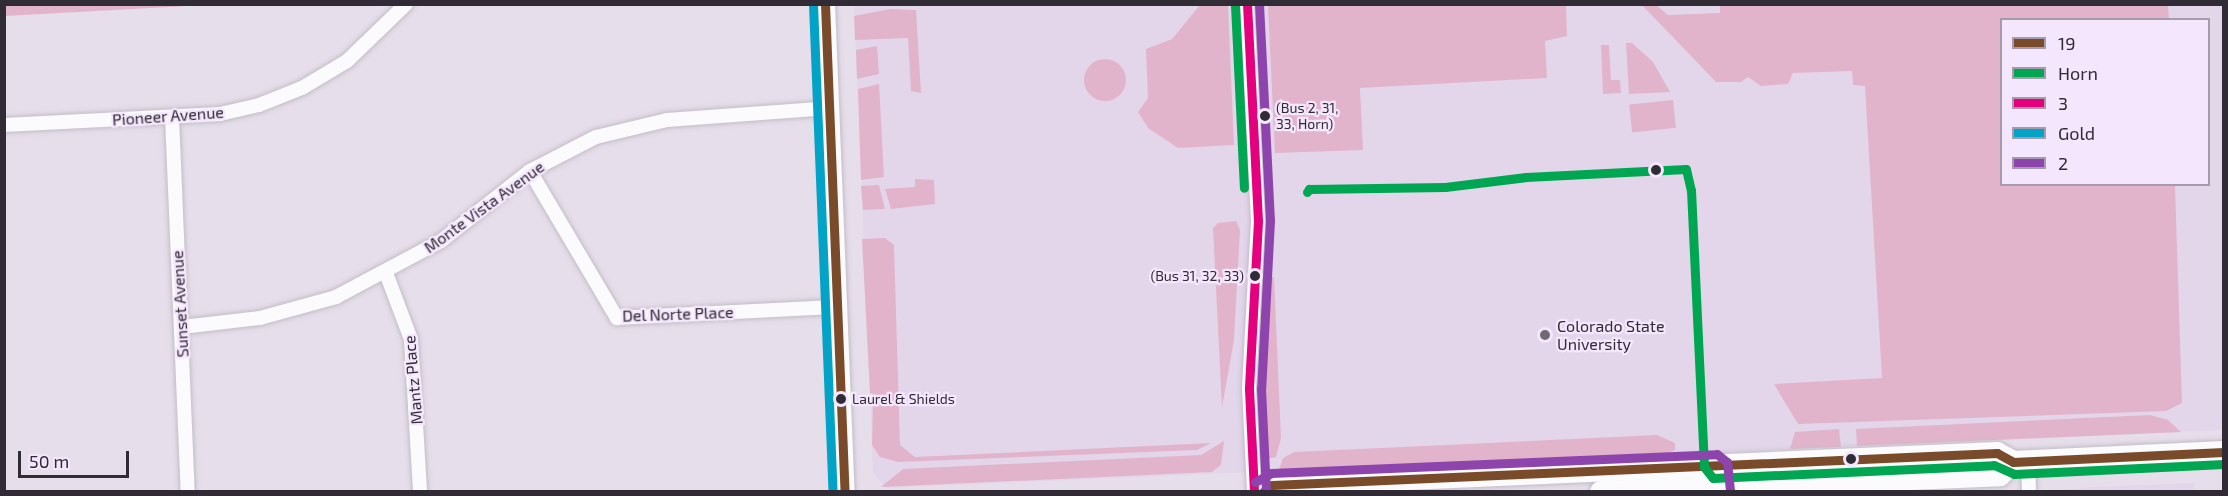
<!DOCTYPE html>
<html>
<head>
<meta charset="utf-8">
<style>
  body { margin:0 }
  #map { position:relative; width:2228px; height:496px; overflow:hidden; background:#e6deea; font-family:"Exo 2",sans-serif }
  div>[style] { position:absolute }
  .built>* { inset:0; background:#e3d6eb }
  .green>* { inset:0; background:#e2b4cb; transform-origin:0 0 }
  .round { border-radius:50% }
  .roads { filter:drop-shadow(0 0 2px #c3bdc7) drop-shadow(0 0 2px #c3bdc7) }
  .minor>* { height:14px; margin:-7px; padding:0 7px; transform-origin:7px; border-radius:7px; background:#fbfafc }
  .secondary>* { height:20px; margin:-10px; padding:0 10px; transform-origin:10px; border-radius:10px; background:#fbfafc }
  .primary>* { height:22px; margin:-11px; padding:0 11px; transform-origin:11px; border-radius:11px; background:#fbfafc }
  .bus-1>* { height:9px; margin:-4.5px; padding:0 4.5px; transform-origin:4.5px; border-radius:4.5px; background:#7a4b2a }
  .bus-2>* { height:9px; margin:-4.5px; padding:0 4.5px; transform-origin:4.5px; border-radius:4.5px; background:#00a651 }
  .bus-3>* { height:9px; margin:-4.5px; padding:0 4.5px; transform-origin:4.5px; border-radius:4.5px; background:#e5007d }
  .bus-4>* { height:9px; margin:-4.5px; padding:0 4.5px; transform-origin:4.5px; border-radius:4.5px; background:#02a3c6 }
  .bus-5>* { height:9px; margin:-4.5px; padding:0 4.5px; transform-origin:4.5px; border-radius:4.5px; background:#8e44ad }
  .dots>* { width:16px; height:16px; translate:-50% -50%; box-sizing:border-box; border:3px solid #f4e6fd; border-radius:50% }
  span { translate:-50% -50%; white-space:nowrap; text-align:center; line-height:1.15; -webkit-text-stroke:4.5px #f4e6fd; paint-order:stroke }
  .bus-label { font-size:14px; color:#302b34 }
  .left { translate:0 -50%; text-align:left }
  .right { translate:-100% -50%; text-align:right }
  .street-label { font-size:16px; color:#302b34 }
  .poi-label { font-size:16px; color:#302b34 }
  .frame { position:absolute; inset:0; border:6px solid #302b34; pointer-events:none }
  .legend { position:absolute; left:2000px; top:18px; width:210px; height:168px; box-sizing:border-box; background:#f4e6fd; border:2px solid #a69bad; margin:0; padding:8px 10px; list-style:none; font-size:18px; color:#302b34 }
  .legend li { display:flex; align-items:center; gap:12px; height:30px }
  .legend b { width:30px; border:2px solid #a69bad }
  .scale { position:absolute; left:18px; top:451px; width:111px; height:27px; box-sizing:border-box; border:3px solid #302b34; border-top:0; padding-left:8px; font-size:18px; line-height:21px; white-space:nowrap; color:#302b34; -webkit-text-stroke:4px #f4e6fd; paint-order:stroke }
</style>
</head>
<body>
<div id="map">
  <div class="built">
    <div style="clip-path:polygon(evenodd,854px 5px,2223px 5px,2223px 430px,886px 488px,873px 472px,854px 5px,2002px 20px,2208px 20px,2208px 184px,2002px 184px,2002px 20px)"></div>
    <div style="clip-path:polygon(2194px 483px,2194px 491px,2052px 491px,2093px 487px)"></div>
  </div>
  <div class="green">
    <div style="clip-path:polygon(5px 4px,205px 4px,205px 5px,5px 16px)"></div>
    <div style="clip-path:polygon(1720px 4px,2168px 5px,2169px 19px,2002px 20px,2002px 184px,2175px 185px,2182px 403px,2166px 411px,1798px 424px,1774px 384px,1882px 378px,1865px 86px,1853px 85px,1852px 71px,1793px 73px,1788px 84px,1761px 86px,1748px 77px,1741px 82px,1716px 82px,1642px 5px,1656px 5px,1668px 15px,1720px 13px)"></div>
    <div style="clip-path:polygon(1200px 5px,1228px 5px,1234px 145px,1178px 148px,1148px 128px,1138px 112px,1148px 98px,1146px 49px,1172px 39px)"></div>
    <div style="clip-path:polygon(1268px 5px,1566px 5px,1567px 36px,1545px 41px,1547px 78px,1360px 88px,1363px 150px,1275px 153px)"></div>
    <div style="clip-path:polygon(890px 9px,916px 10px,921px 93px,911px 91px,908px 38px,855px 40px,854px 16px)"></div>
    <div style="clip-path:polygon(1626px 43px,1632px 43px,1653px 62px,1670px 92px,1629px 94px)"></div>
    <div style="clip-path:polygon(1601px 45px,1609px 45px,1611px 80px,1620px 80px,1621px 93px,1603px 94px)"></div>
    <div style="clip-path:polygon(877px 46px,879px 74px,857px 79px,856px 50px)"></div>
    <div class="round" style="left:1084px;top:59px;width:42px;height:42px"></div>
    <div style="clip-path:polygon(879px 84px,884px 177px,861px 180px,858px 89px)"></div>
    <div style="left:1673px;top:100px;width:28px;height:44px;rotate:84deg"></div>
    <div style="clip-path:polygon(915px 179px,934px 180px,935px 204px,891px 209px,885px 189px,915px 187px)"></div>
    <div style="clip-path:polygon(879px 185px,885px 209px,863px 210px,861px 186px)"></div>
    <div style="clip-path:polygon(1236px 221px,1240px 230px,1234px 340px,1222px 407px,1213px 228px,1218px 223px)"></div>
    <div style="clip-path:polygon(885px 238px,894px 245px,900px 445px,915px 457px,1211px 443px,1197px 450px,898px 462px,880px 457px,872px 445px,873px 394px,870px 393px,862px 239px)"></div>
    <div style="clip-path:polygon(1271px 277px,1274px 277px,1281px 438px,1276px 457px,1266px 459px,1264px 377px)"></div>
    <div style="clip-path:polygon(2150px 415px,2168px 420px,2181px 432px,1857px 446px,1856px 429px)"></div>
    <div style="clip-path:polygon(1839px 429px,1841px 447px,1790px 449px,1795px 432px)"></div>
    <div style="clip-path:polygon(1657px 435px,1675px 443px,1675px 450px,1665px 454px,1279px 470px,1283px 458px,1294px 452px)"></div>
    <div style="clip-path:polygon(1224px 441px,1221px 465px,1212px 472px,881px 487px,903px 469px,1201px 455px)"></div>
  </div>
  <div class="roads">
    <div class="minor">
      <div style="left:1247px;top:4px;width:217px;rotate:87.1deg"></div>
      <div style="left:1258px;top:221px;width:168px;rotate:93.1deg"></div>
      <div style="left:1249px;top:389px;width:103px;rotate:87.2deg"></div>
      <div style="left:172px;top:117px;width:375px;rotate:87.6deg"></div>
      <div style="left:4px;top:125px;width:216px;rotate:-2.9deg"></div>
      <div style="left:220px;top:114px;width:40px;rotate:-13deg"></div>
      <div style="left:259px;top:105px;width:46px;rotate:-21.6deg"></div>
      <div style="left:302px;top:88px;width:52px;rotate:-31deg"></div>
      <div style="left:347px;top:61px;width:82px;rotate:-44deg"></div>
      <div style="left:530px;top:171px;width:171px;rotate:59.4deg"></div>
      <div style="left:617px;top:318px;width:220px;rotate:-2.9deg"></div>
      <div style="left:386px;top:273px;width:71px;rotate:69.3deg"></div>
      <div style="left:411px;top:339px;width:153px;rotate:86.6deg"></div>
      <div style="left:182px;top:327px;width:79px;rotate:-6.6deg"></div>
      <div style="left:260px;top:318px;width:79px;rotate:-15.4deg"></div>
      <div style="left:336px;top:297px;width:119px;rotate:-28.1deg"></div>
      <div style="left:441px;top:241px;width:113px;rotate:-38.2deg"></div>
      <div style="left:530px;top:171px;width:74px;rotate:-27.3deg"></div>
      <div style="left:596px;top:137px;width:73px;rotate:-13.5deg"></div>
      <div style="left:667px;top:120px;width:162px;rotate:-4.2deg"></div>
      <div style="left:2028px;top:462px;width:30px;rotate:88deg"></div>
    </div>
    <div class="secondary">
      <div style="left:825px;top:4px;width:488px;rotate:87.7deg"></div>
    </div>
    <div class="primary">
      <div style="left:1262px;top:492px;width:12px;rotate:-35deg"></div>
      <div style="left:1272px;top:485px;width:726px;rotate:-2.53deg"></div>
      <div style="left:1997px;top:453px;width:18px;rotate:29deg"></div>
      <div style="left:2013px;top:462px;width:211px;rotate:-2.7deg"></div>
      <div style="left:1601px;top:492px;width:399px;rotate:-2.4deg"></div>
      <div style="left:2000px;top:475px;width:18px;rotate:-45deg"></div>
    </div>
  </div>
  <div class="bus-1">
    <div style="left:825px;top:4px;width:488px;rotate:87.7deg"></div>
    <div style="left:1263px;top:492px;width:11px;rotate:-38deg"></div>
    <div style="left:1272px;top:485px;width:726px;rotate:-2.53deg"></div>
    <div style="left:1997px;top:453px;width:18px;rotate:29deg"></div>
    <div style="left:2013px;top:462px;width:211px;rotate:-2.7deg"></div>
  </div>
  <div class="bus-2">
    <div style="left:1235px;top:5px;width:183px;rotate:87.2deg"></div>
    <div style="left:1307px;top:192px;width:4px;rotate:-56deg"></div>
    <div style="left:1309px;top:189px;width:136px;rotate:-0.8deg"></div>
    <div style="left:1445px;top:187px;width:82px;rotate:-7deg"></div>
    <div style="left:1526px;top:177px;width:160px;rotate:-2.9deg"></div>
    <div style="left:1686px;top:169px;width:22px;rotate:77deg"></div>
    <div style="left:1691px;top:190px;width:277px;rotate:87.3deg"></div>
    <div style="left:1704px;top:467px;width:14px;rotate:51deg"></div>
    <div style="left:1713px;top:478px;width:281px;rotate:-2.6deg"></div>
    <div style="left:1994px;top:465px;width:22px;rotate:24deg"></div>
    <div style="left:2014px;top:474px;width:210px;rotate:-2.7deg"></div>
  </div>
  <div class="bus-3">
    <div style="left:1247px;top:4px;width:217px;rotate:87.1deg"></div>
    <div style="left:1258px;top:221px;width:168px;rotate:93.1deg"></div>
    <div style="left:1249px;top:389px;width:103px;rotate:87.2deg"></div>
  </div>
  <div class="bus-4">
    <div style="left:813px;top:4px;width:488px;rotate:87.7deg"></div>
  </div>
  <div class="bus-5">
    <div style="left:1259px;top:4px;width:216px;rotate:87.1deg"></div>
    <div style="left:1270px;top:220px;width:169px;rotate:93deg"></div>
    <div style="left:1261px;top:389px;width:102px;rotate:87.2deg"></div>
    <div style="left:1255px;top:482px;width:18px;rotate:-29deg"></div>
    <div style="left:1271px;top:473px;width:446px;rotate:-2.4deg"></div>
    <div style="left:1717px;top:454px;width:13px;rotate:39deg"></div>
    <div style="left:1727px;top:462px;width:29px;rotate:84deg"></div>
  </div>
  <div class="dots">
    <div style="left:1265px;top:116px;background:#302b34"></div>
    <div style="left:1656px;top:170px;background:#302b34"></div>
    <div style="left:1255px;top:276px;background:#302b34"></div>
    <div style="left:1545px;top:335px;background:#706a74"></div>
    <div style="left:841px;top:399px;background:#302b34"></div>
    <div style="left:1851px;top:459px;background:#302b34"></div>
  </div>
  <div class="bus-label">
    <span class="left" style="left:1276px;top:116px">(Bus 2, 31,<br>33, Horn)</span>
    <span class="right" style="left:1244px;top:276px">(Bus 31, 32, 33)</span>
    <span class="left" style="left:852px;top:399px">Laurel &amp; Shields</span>
  </div>
  <div class="street-label">
    <span style="left:168px;top:116px;rotate:-4deg">Pioneer Avenue</span>
    <span style="left:484px;top:207px;rotate:-36deg">Monte Vista Avenue</span>
    <span style="left:180px;top:304px;rotate:-93deg">Sunset Avenue</span>
    <span style="left:678px;top:314px;rotate:-2deg">Del Norte Place</span>
    <span style="left:413px;top:380px;rotate:-95deg">Mantz Place</span>
  </div>
  <div class="poi-label">
    <span class="left" style="left:1557px;top:335px">Colorado State<br>University</span>
  </div>
  <div class="frame"></div>
  <ul class="legend">
  <li><b style="height:8px;background:#7a4b2a"></b>19</li>
  <li><b style="height:8px;background:#00a651"></b>Horn</li>
  <li><b style="height:8px;background:#e5007d"></b>3</li>
  <li><b style="height:8px;background:#02a3c6"></b>Gold</li>
  <li><b style="height:8px;background:#8e44ad"></b>2</li>
  </ul>
  <div class="scale">50 m</div>
</div>
</body>
</html>
